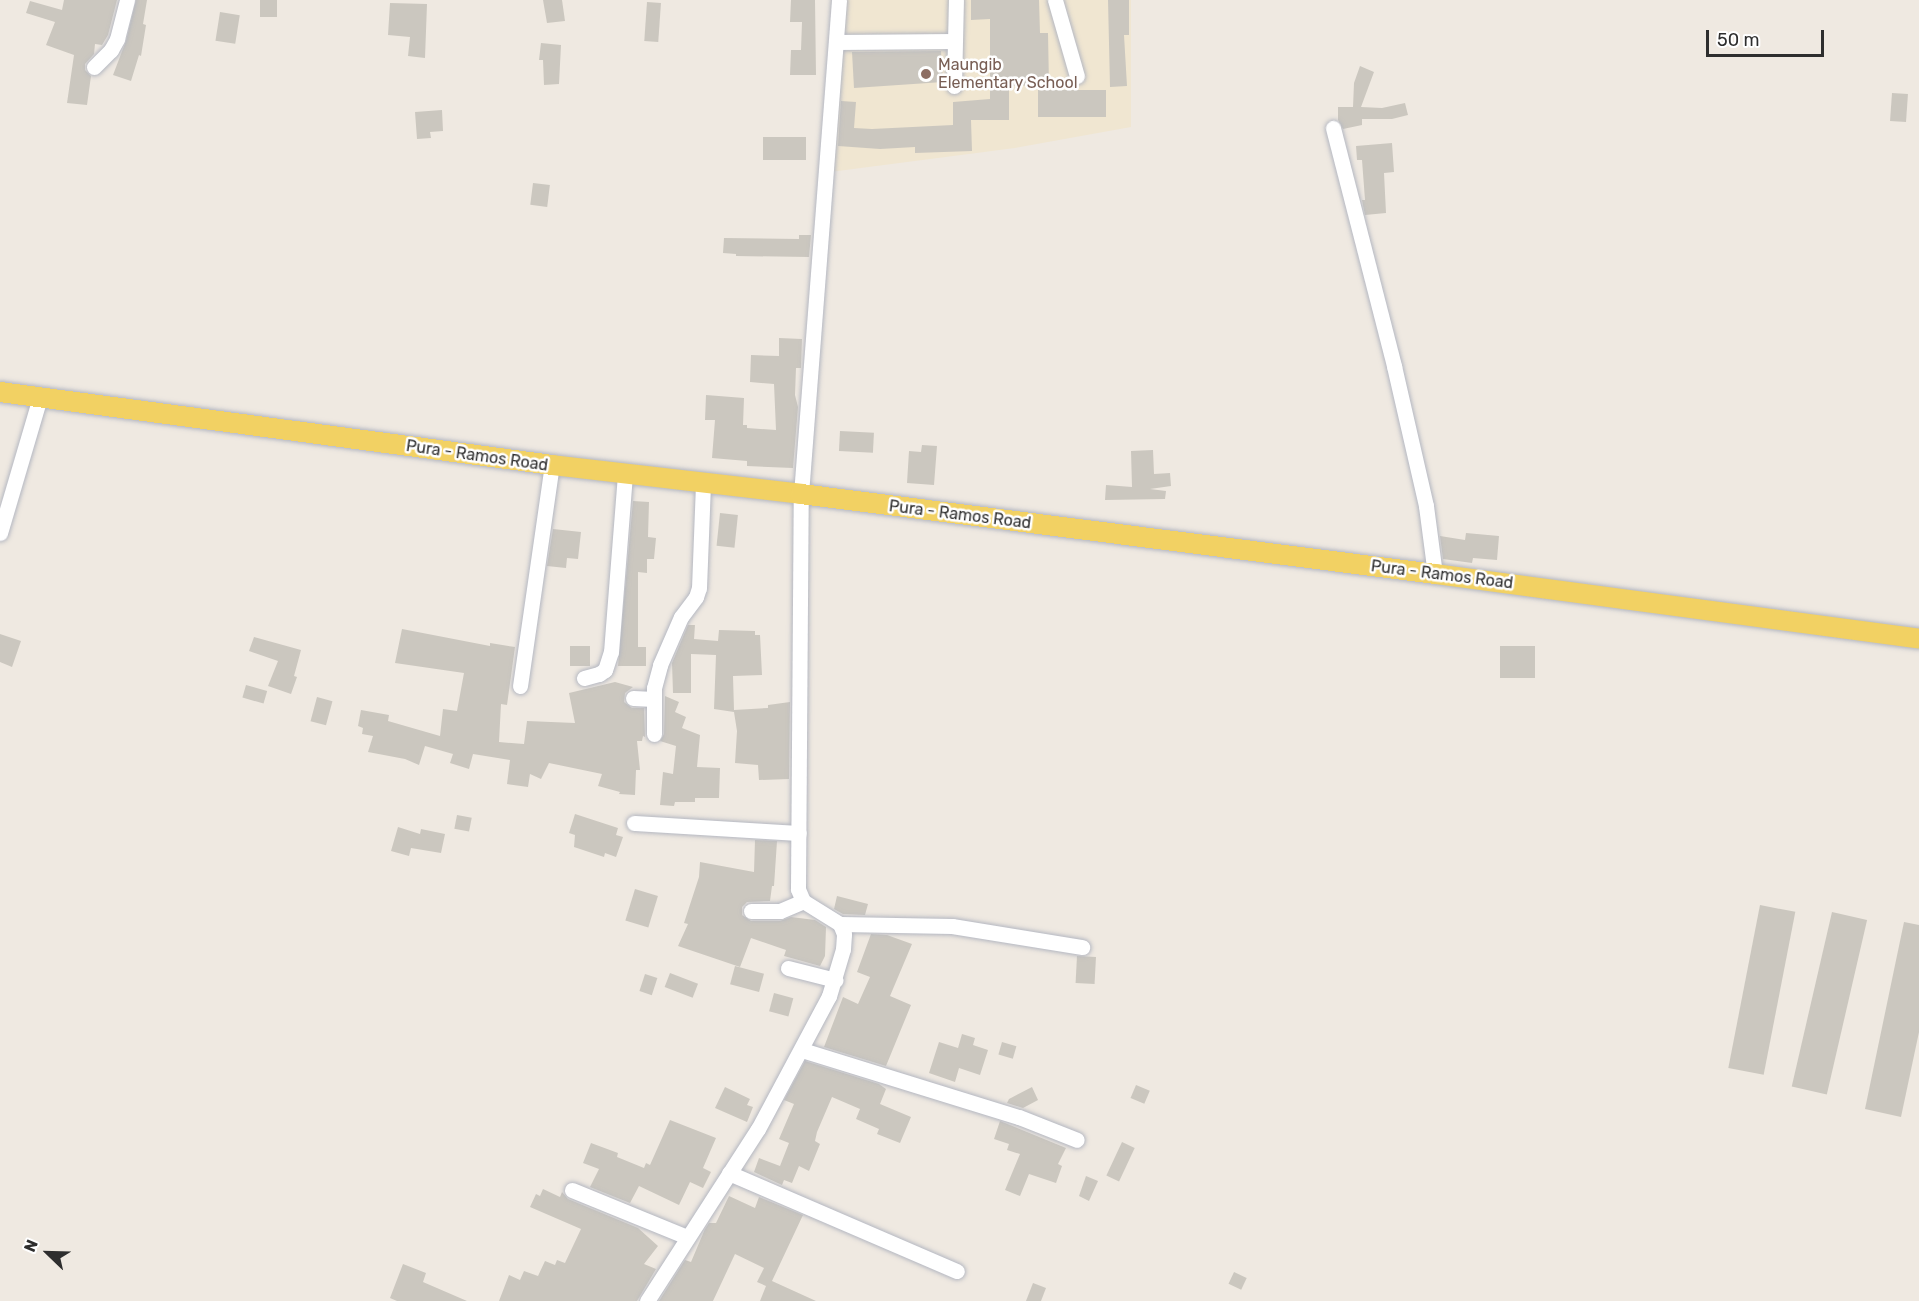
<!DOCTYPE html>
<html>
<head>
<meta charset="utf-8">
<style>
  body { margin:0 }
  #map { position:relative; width:1919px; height:1301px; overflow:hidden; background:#efe9e1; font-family:Rubik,sans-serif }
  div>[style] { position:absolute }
  .education>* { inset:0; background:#f0e6d1 }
  .building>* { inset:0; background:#cbc7bf; transform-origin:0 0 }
  .roads { filter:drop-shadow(0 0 2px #b4b7c1) drop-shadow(0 0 2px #b4b7c1) }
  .minor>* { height:15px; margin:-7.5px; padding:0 7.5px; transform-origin:7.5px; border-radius:7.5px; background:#fff }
  .major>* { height:20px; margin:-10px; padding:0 10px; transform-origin:10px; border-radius:10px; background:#f2d163 }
  .dots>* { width:16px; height:16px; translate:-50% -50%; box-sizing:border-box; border:3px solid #fff; border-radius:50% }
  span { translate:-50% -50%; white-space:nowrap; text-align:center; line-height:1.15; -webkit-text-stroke:5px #fff; paint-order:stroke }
  .education-label { font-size:16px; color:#785e54 }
  .left { translate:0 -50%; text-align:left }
  .street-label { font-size:16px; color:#2e2e2e }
  .north { position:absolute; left:18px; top:1223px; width:60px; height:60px; -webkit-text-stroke:4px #fff; paint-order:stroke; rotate:293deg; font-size:16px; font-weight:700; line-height:24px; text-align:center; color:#2e2e2e }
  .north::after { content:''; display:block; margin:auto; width:21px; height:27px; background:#2e2e2e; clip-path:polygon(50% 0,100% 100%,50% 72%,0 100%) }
  .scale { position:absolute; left:1706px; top:30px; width:118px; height:27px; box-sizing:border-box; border:3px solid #2e2e2e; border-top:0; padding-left:8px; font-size:18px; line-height:21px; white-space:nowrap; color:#2e2e2e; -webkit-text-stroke:4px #fff; paint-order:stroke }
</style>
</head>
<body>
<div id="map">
  <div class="education">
    <div style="clip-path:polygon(844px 0,1131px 0,1131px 127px,1015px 148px,830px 172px)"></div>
  </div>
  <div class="building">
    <div style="clip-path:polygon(64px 0,117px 0,108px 35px,102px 45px,95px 44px,94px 54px,85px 64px,85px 70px,91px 76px,87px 105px,67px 103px,74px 55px,46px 45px,55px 22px,26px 13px,30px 1px,62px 10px)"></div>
    <div style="clip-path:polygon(136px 0,147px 0,143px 24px,146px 25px,141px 56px,139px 55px,131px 81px,113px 75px,126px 41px)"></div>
    <div style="left:260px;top:0;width:17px;height:17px"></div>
    <div style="clip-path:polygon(543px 0,562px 0,565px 21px,547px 23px)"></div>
    <div style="clip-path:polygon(791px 0,815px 0,816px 75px,790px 75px,791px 50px,801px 50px,802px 22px,790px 22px)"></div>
    <div style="clip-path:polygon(971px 0,1039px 0,1040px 33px,1048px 33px,1049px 85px,1009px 86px,1009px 120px,971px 120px,972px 151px,915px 153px,915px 147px,880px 149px,838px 146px,841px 101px,856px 102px,854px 128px,872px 129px,953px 125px,953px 102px,990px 99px,990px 19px,971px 20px)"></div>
    <div style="clip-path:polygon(1108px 0,1129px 0,1129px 35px,1124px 35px,1127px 86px,1110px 87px)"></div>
    <div style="left:647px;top:2px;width:14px;height:39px;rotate:4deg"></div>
    <div style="clip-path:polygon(390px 3px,427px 4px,425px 58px,408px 56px,410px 37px,388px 35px)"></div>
    <div style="left:220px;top:12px;width:20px;height:29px;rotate:9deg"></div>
    <div style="clip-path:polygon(541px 43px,561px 45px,559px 84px,544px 85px,543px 60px,539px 60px)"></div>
    <div style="clip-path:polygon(941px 51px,943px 82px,854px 88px,852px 52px)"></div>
    <div style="clip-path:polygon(1360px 66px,1374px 72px,1361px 107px,1382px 108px,1405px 103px,1408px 115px,1392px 119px,1362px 119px,1362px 125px,1343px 129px,1338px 120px,1338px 107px,1353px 107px,1354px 83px)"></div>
    <div style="left:1106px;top:90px;width:27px;height:68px;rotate:90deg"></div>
    <div style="left:1892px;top:93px;width:16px;height:28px;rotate:4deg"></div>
    <div style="clip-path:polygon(442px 110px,443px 131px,430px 132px,431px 138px,417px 139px,415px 112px)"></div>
    <div style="left:763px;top:137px;width:43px;height:23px"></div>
    <div style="clip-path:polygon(1392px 143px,1394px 172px,1384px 173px,1386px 213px,1365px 215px,1362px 200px,1365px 200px,1362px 160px,1357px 160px,1356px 146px)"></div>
    <div style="left:533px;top:183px;width:17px;height:22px;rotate:7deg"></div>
    <div style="clip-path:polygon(799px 235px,811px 235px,809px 257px,736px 256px,736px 254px,723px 253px,724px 238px,799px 239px)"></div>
    <div style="clip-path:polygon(779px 338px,802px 339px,801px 368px,796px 368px,795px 395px,798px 407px,793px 468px,747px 466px,747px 461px,712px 458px,715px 420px,705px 420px,706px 395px,744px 398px,743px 425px,747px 425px,747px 428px,776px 430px,774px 384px,750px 382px,751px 355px,779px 356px)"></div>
    <div style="left:840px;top:431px;width:34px;height:20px;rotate:3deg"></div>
    <div style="clip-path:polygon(922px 445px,937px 446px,934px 485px,907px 483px,909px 451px,921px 452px)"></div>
    <div style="clip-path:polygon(1153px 450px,1154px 474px,1170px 473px,1171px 486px,1150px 489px,1166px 491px,1165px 499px,1105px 500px,1106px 485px,1132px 487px,1131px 451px)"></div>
    <div style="clip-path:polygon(633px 501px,649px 502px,648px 537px,656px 538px,654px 559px,647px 559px,647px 573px,638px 572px,638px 647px,646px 647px,646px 666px,618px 666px)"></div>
    <div style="left:720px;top:513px;width:18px;height:33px;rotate:6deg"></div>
    <div style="clip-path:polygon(553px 529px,581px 532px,578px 559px,567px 558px,566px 568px,547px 566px)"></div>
    <div style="clip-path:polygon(1466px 533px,1499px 536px,1497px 560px,1473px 558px,1472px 563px,1443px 559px,1440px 536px,1465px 540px)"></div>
    <div style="clip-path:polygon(688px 625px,695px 625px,694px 639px,718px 641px,719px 630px,755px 631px,755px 635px,760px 635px,762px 675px,733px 676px,734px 710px,768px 708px,768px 705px,790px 702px,789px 779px,759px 780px,758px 765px,735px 763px,737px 731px,734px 712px,714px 709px,716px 655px,691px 654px,691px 693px,673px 693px,672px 663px)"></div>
    <div style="clip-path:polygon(402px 629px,490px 646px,490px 643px,515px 647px,507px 705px,501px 704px,499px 742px,524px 744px,527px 721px,575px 723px,569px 693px,615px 682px,633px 687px,625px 693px,624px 702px,632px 708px,644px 708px,645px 737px,643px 736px,642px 741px,637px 741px,640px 770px,636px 770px,635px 795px,619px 794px,620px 792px,598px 786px,602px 774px,549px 763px,541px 779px,530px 774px,528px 787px,507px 784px,510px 760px,473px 754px,469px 769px,450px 763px,453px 754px,425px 746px,419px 765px,405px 759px,368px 752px,373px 736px,362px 734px,363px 728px,358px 726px,361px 710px,389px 715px,388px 721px,440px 736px,443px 709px,457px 711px,464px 673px,395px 663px)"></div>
    <div style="clip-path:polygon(0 634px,21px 641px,12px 667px,0 662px)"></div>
    <div style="clip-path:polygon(254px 637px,301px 650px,294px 676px,297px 677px,291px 694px,268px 686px,278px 661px,249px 651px)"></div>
    <div style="left:570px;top:646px;width:20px;height:20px"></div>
    <div style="left:1500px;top:646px;width:35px;height:32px"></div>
    <div style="left:246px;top:685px;width:22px;height:13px;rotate:16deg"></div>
    <div style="clip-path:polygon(665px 696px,679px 702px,675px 712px,686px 717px,682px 728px,700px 735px,697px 767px,720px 768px,719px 798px,695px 798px,695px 802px,675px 802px,674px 806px,660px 805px,663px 772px,673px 774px,676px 746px,660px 741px,664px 734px)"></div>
    <div style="left:317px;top:697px;width:16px;height:25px;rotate:15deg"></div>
    <div style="clip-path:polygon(575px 814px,618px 828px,616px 835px,623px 837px,616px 857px,605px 853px,604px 857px,574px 847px,575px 835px,569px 833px)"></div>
    <div style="left:457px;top:815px;width:15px;height:14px;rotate:11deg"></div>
    <div style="clip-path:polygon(398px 827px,420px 834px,421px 829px,445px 834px,441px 853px,411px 848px,409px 856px,391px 851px)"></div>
    <div style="clip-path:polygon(755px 840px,777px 841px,774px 886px,772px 886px,770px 901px,747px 902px,742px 907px,742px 915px,751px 921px,780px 921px,791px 917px,815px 920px,826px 927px,825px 956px,820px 966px,784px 956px,786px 950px,751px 938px,740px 967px,678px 946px,688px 924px,684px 923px,699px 877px,700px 862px,754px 872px)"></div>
    <div style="left:635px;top:889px;width:24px;height:33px;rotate:17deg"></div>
    <div style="clip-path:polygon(837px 896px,868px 904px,865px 915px,843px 914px,834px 909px)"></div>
    <div style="left:1760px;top:905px;width:36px;height:166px;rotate:11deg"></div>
    <div style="left:1832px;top:912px;width:36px;height:179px;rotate:13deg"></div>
    <div style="clip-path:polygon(1904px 922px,1919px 925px,1919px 1032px,1901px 1117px,1865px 1109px)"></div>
    <div style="clip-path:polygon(871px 934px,887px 935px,912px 944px,890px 996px,911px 1005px,886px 1066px,824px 1047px,843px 997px,858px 1004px,870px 977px,857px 972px)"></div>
    <div style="left:1077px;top:956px;width:19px;height:27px;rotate:3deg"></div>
    <div style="left:735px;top:966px;width:30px;height:19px;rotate:15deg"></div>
    <div style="left:670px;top:973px;width:30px;height:15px;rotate:21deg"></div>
    <div style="left:645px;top:974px;width:13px;height:18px;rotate:18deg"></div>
    <div style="left:774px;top:993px;width:20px;height:19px;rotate:15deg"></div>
    <div style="clip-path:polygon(962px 1034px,975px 1038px,973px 1045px,988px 1050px,980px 1075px,959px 1068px,955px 1082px,929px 1073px,939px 1042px,958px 1048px)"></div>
    <div style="left:1002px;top:1042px;width:15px;height:13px;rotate:16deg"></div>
    <div style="clip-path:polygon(805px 1061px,879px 1084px,886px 1089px,880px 1104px,911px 1117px,900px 1143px,877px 1134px,879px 1129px,856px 1119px,860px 1109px,832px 1097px,817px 1132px,815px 1141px,820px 1144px,809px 1171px,799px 1166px,792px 1183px,784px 1180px,782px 1185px,754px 1172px,759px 1158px,780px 1166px,789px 1143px,779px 1139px,794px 1104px,784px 1100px)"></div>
    <div style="left:1136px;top:1085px;width:15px;height:14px;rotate:23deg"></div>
    <div style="clip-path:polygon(725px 1087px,750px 1099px,747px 1105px,753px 1107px,747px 1122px,715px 1108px)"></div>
    <div style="clip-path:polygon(1032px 1087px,1038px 1100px,1023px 1108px,1007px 1103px,1009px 1099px)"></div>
    <div style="clip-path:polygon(670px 1120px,716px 1138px,703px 1168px,711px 1172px,703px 1188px,690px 1182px,679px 1205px,639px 1186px,630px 1203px,590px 1187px,599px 1169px,583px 1163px,591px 1143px,618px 1153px,617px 1157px,644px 1168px,646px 1163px,650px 1165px)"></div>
    <div style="clip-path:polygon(1000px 1121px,1066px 1148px,1058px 1164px,1062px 1166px,1056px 1183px,1029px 1174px,1020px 1196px,1005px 1190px,1020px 1154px,1007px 1150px,1009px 1144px,994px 1139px)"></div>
    <div style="left:1122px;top:1142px;width:14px;height:37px;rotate:25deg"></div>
    <div style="clip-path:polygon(1086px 1176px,1098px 1181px,1089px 1201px,1079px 1196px)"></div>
    <div style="clip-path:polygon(543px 1189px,560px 1197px,562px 1192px,568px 1199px,638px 1228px,658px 1246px,644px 1264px,656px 1269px,637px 1301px,499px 1301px,509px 1275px,520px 1280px,524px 1271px,538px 1276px,545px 1261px,555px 1265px,557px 1260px,565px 1263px,581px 1229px,530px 1207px,536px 1194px,540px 1196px)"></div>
    <div style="clip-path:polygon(729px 1196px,755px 1208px,759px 1197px,803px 1215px,772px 1281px,816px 1301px,760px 1301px,766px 1286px,757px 1282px,764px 1268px,735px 1254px,713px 1301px,659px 1301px,685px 1260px,691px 1262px,705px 1229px,709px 1223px,716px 1223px)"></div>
    <div style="clip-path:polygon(403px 1264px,426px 1273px,423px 1282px,467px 1301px,397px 1301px,390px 1298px)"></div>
    <div style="left:1234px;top:1272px;width:14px;height:13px;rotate:25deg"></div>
    <div style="clip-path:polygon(1033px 1283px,1046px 1288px,1041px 1301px,1026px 1301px)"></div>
  </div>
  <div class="roads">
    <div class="minor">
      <div style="left:1055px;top:0;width:79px;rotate:73.9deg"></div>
      <div style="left:836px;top:42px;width:118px;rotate:-0.5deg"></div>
      <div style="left:94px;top:67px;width:24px;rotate:-45deg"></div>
      <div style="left:111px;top:50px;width:13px;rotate:-61deg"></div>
      <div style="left:117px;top:39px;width:40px;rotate:-75.6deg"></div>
      <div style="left:954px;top:86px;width:86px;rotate:-88.7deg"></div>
      <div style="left:1333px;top:128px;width:246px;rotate:75.6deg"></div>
      <div style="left:1394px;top:366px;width:144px;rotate:77.1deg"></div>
      <div style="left:1426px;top:506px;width:69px;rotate:82.5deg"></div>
      <div style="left:0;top:533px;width:142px;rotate:-73.6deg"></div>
      <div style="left:584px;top:678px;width:16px;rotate:-15deg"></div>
      <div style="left:599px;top:674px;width:7px;rotate:-34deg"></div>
      <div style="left:605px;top:670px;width:19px;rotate:-72deg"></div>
      <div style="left:611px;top:652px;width:179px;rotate:-85.5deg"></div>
      <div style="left:520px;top:686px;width:223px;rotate:-81.8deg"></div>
      <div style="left:633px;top:698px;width:21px;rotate:3deg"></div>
      <div style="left:654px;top:734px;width:46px;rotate:-90deg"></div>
      <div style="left:654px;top:688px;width:24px;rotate:-75deg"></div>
      <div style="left:660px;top:665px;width:52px;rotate:-66.4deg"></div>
      <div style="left:681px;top:617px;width:25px;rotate:-53deg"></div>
      <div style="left:696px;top:597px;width:9px;rotate:-72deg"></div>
      <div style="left:699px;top:588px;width:104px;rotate:-87.8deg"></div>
      <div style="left:634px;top:823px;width:165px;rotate:3.5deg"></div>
      <div style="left:751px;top:911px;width:29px"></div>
      <div style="left:780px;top:911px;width:25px;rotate:-23deg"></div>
      <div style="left:840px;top:924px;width:112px;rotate:1deg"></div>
      <div style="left:952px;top:926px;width:132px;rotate:9.2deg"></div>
      <div style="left:788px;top:968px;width:49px;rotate:14.3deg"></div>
      <div style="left:802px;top:1050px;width:227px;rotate:17.2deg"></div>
      <div style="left:1019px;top:1117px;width:62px;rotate:21.6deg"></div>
      <div style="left:729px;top:1173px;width:248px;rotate:23.3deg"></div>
      <div style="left:572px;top:1190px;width:124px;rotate:22.2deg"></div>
      <div style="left:647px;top:1301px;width:205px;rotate:-57.2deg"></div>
      <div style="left:758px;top:1129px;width:151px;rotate:-61.9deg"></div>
      <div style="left:829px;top:996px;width:49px;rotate:-73.4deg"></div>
      <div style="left:843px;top:949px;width:15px;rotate:-86deg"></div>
      <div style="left:844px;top:934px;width:11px;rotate:-112deg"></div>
      <div style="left:840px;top:924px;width:44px;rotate:-148.1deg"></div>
      <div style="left:803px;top:901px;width:13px;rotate:-113deg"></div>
      <div style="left:798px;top:889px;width:395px;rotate:-89.6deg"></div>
      <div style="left:801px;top:494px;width:495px;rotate:-85.6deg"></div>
    </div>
    <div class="major">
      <div style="left:0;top:392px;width:557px;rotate:7.53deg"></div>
      <div style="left:552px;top:465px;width:251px;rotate:6.6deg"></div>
      <div style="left:801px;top:494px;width:639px;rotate:7.19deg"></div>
      <div style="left:1435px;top:574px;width:488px;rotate:7.6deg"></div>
    </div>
  </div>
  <div class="dots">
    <div style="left:926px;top:74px;background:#8d6e63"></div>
  </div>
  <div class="education-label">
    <span class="left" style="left:938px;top:74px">Maungib<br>Elementary School</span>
  </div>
  <div class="street-label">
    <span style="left:477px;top:456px;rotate:8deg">Pura - Ramos Road</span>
    <span style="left:960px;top:515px;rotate:7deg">Pura - Ramos Road</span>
    <span style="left:1442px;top:575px;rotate:7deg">Pura - Ramos Road</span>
  </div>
  <div class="north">N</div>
  <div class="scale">50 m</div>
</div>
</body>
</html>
